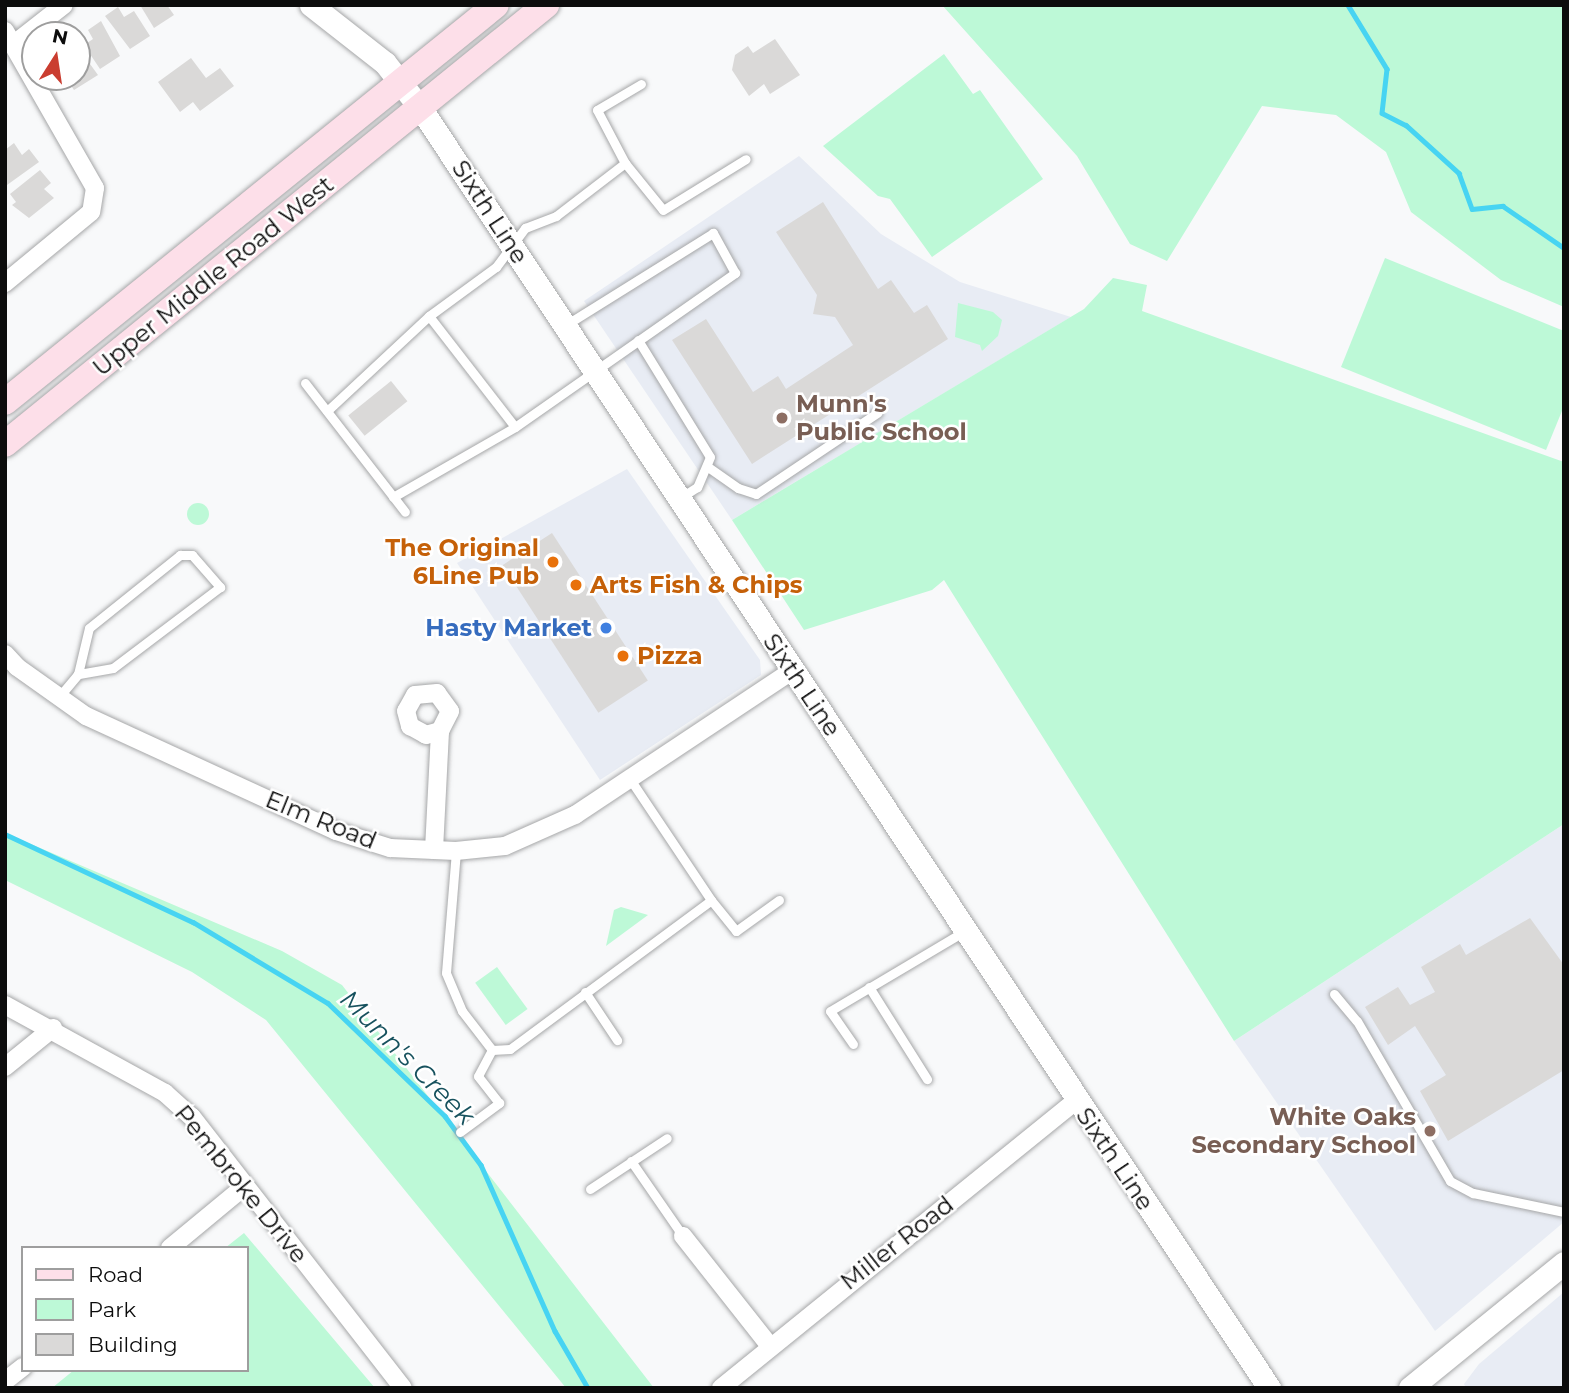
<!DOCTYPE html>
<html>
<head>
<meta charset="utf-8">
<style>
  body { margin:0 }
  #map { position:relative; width:1569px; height:1393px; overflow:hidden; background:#f8f9fa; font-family:Montserrat,sans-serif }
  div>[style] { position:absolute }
  .built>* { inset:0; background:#e8ecf4 }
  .green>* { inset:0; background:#bdf9d7; transform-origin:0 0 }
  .round { border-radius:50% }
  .stream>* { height:4.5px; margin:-2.25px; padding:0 2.25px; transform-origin:2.25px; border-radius:2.25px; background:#47d4f2 }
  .building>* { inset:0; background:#dad9d8; transform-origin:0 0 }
  .roads { filter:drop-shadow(0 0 2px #a6a7a8) drop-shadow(0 0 2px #a6a7a8) }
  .service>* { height:9px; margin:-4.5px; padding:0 4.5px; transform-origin:4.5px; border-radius:4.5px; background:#fff }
  .minor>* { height:18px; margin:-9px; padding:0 9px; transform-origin:9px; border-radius:9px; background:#fff }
  .tertiary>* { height:23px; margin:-11.5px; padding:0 11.5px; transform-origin:11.5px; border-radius:11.5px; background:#fff }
  .secondary>* { height:26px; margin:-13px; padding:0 13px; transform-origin:13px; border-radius:13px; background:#fddfe9 }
  .dots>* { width:19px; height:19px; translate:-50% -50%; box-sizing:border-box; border:4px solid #fff; border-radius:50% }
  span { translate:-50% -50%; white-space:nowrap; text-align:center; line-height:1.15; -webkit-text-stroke:5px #fff; paint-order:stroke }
  .street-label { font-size:24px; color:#0c0c0c }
  .education-label { font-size:24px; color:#785e54; font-weight:700 }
  .left { translate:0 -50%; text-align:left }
  .right { translate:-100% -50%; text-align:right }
  .food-label { font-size:24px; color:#c56008; font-weight:700 }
  .shop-label { font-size:24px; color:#366cbe; font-weight:700 }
  .water-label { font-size:26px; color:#17525e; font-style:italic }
  .frame { position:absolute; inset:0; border:7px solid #0c0c0c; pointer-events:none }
  .legend { position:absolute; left:21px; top:1246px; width:228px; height:126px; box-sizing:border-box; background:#fff; border:2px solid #9e9e9e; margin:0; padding:9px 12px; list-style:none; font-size:21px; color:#0c0c0c }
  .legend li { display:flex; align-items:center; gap:14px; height:35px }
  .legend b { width:35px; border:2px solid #9e9e9e }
  .north { position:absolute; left:21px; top:21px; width:70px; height:70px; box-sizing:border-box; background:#fff; border:2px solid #9e9e9e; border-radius:50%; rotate:12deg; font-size:19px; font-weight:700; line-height:28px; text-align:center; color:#0c0c0c }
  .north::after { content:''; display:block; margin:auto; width:24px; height:32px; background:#ca3d30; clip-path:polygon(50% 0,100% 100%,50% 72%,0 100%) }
</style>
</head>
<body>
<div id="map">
  <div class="built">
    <div style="clip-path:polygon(799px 156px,881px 234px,960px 282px,1071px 317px,732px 520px,584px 301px)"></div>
    <div style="clip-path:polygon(627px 469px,760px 660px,761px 675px,600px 780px,457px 563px)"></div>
    <div style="clip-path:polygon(1564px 824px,1564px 1222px,1435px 1331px,1234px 1041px)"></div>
    <div style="clip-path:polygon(1564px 1292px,1564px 1388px,1466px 1388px,1464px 1384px,1479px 1364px)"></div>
  </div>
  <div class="green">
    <div style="clip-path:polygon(942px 5px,1562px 5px,1564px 307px,1501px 280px,1411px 212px,1386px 152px,1336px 115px,1262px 106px,1167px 261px,1130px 244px,1077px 156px)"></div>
    <div style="clip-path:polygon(944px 54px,973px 94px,980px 90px,1043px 179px,932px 257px,890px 199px,878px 196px,823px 146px)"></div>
    <div style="clip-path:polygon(1385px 258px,1564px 331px,1564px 406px,1546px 450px,1341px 367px)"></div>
    <div style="clip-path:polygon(1113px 278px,1147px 285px,1142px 311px,1564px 462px,1564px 824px,1234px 1041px,944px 580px,932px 590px,804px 630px,732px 520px,1084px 309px)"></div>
    <div style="clip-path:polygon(958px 303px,993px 312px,1002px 320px,998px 336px,982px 351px,980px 345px,955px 337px)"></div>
    <div class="round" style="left:187px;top:503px;width:22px;height:22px"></div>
    <div style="clip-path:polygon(5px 833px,282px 951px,342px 985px,654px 1388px,566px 1388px,266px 1020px,192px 972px,5px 880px)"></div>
    <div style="clip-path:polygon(621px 907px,648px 915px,606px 946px,614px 910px)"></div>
    <div style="left:497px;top:967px;width:52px;height:27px;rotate:54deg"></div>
    <div style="clip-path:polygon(244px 1233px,375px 1388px,52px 1388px,74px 1370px,247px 1370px,247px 1248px,225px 1248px)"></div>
  </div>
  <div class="stream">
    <div style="left:1348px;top:5px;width:75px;rotate:58.6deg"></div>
    <div style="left:1387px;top:69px;width:44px;rotate:96.5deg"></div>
    <div style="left:1382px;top:113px;width:27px;rotate:27deg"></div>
    <div style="left:1406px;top:125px;width:72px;rotate:42.2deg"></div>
    <div style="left:1459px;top:173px;width:38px;rotate:70deg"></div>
    <div style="left:1472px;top:209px;width:31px;rotate:-6deg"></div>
    <div style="left:1503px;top:206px;width:74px;rotate:34.5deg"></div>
    <div style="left:5px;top:834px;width:208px;rotate:25.1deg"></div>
    <div style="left:193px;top:922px;width:157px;rotate:31deg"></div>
    <div style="left:328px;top:1003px;width:163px;rotate:44deg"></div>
    <div style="left:445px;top:1116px;width:61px;rotate:53.7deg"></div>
    <div style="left:481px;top:1165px;width:182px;rotate:66deg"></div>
    <div style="left:555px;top:1331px;width:66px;rotate:59.9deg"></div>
  </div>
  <div class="building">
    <div style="clip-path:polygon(140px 5px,167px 5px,174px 15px,154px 28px)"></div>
    <div style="clip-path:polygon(118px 7px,124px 17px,134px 11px,150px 36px,130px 49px,105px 16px)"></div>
    <div style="clip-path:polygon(101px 21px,120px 56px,100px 69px,84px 45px,93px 39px,88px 30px)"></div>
    <div style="clip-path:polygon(775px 39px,800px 75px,770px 94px,764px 84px,749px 96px,732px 70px,735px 55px,748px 46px,753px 53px)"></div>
    <div style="clip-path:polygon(77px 46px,98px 75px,74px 90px,65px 77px,77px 77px)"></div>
    <div style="clip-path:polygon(191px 58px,206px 78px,220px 68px,234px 86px,200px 111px,193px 102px,180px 112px,158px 82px)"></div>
    <div style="clip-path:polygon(14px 143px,22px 155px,29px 149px,39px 162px,7px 185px,5px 150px)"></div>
    <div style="clip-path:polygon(40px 170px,51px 183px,44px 189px,54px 198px,29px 218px,12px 205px,16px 202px,10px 194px)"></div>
    <div style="clip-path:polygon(823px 202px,878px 289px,891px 280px,914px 313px,927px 305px,948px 339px,752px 464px,672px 340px,706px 319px,753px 392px,778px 376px,786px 389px,853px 345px,835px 317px,813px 314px,817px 295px,776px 232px)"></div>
    <div style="left:391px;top:381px;width:26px;height:55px;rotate:51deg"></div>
    <div style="left:552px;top:533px;width:176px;height:59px;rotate:57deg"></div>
    <div style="clip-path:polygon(1530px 918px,1564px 965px,1564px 1070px,1448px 1141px,1420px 1091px,1446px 1075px,1415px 1026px,1388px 1045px,1365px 1007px,1398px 987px,1410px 1005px,1435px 992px,1421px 967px,1460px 944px,1466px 955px)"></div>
  </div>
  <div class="roads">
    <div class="service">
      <div style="left:641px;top:84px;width:51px;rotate:149.4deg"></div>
      <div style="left:597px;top:110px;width:60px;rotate:62.2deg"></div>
      <div style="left:625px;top:163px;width:60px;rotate:51deg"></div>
      <div style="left:663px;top:210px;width:97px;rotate:-31.6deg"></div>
      <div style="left:429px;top:316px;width:140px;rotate:52.2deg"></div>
      <div style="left:638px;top:340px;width:137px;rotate:58.4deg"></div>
      <div style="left:710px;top:457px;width:33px;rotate:113deg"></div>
      <div style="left:697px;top:487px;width:20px;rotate:147deg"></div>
      <div style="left:305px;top:383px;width:163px;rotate:52.2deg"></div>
      <div style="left:327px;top:411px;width:139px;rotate:-43deg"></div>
      <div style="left:429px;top:316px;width:83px;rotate:-36.2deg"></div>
      <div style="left:496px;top:267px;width:49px;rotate:-53.4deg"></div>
      <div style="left:525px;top:228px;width:33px;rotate:-21deg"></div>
      <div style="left:556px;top:216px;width:87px;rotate:-37.5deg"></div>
      <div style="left:708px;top:467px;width:37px;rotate:35deg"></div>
      <div style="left:738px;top:488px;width:19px;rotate:18deg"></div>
      <div style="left:756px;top:494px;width:146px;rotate:-33.8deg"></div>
      <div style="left:393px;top:497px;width:141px;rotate:-29.8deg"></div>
      <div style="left:515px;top:427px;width:269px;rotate:-35deg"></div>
      <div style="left:735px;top:273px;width:46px;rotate:-118.8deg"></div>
      <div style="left:713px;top:233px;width:173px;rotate:148deg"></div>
      <div style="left:58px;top:698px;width:31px;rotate:-50deg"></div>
      <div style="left:78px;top:674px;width:47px;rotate:-76.6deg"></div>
      <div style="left:89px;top:628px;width:117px;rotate:-38.7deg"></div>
      <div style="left:180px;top:555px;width:12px"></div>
      <div style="left:192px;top:555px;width:43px;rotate:48.8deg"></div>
      <div style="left:220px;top:587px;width:134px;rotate:142.9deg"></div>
      <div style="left:113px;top:668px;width:36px;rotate:170deg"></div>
      <div style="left:456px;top:851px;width:122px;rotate:94.7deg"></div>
      <div style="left:446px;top:973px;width:41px;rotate:67.2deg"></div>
      <div style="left:462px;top:1011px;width:49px;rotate:52.4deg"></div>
      <div style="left:492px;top:1050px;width:18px;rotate:-3deg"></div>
      <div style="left:510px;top:1049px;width:250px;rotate:-36.5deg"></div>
      <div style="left:711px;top:900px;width:146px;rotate:-123.8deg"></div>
      <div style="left:711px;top:900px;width:40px;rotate:51deg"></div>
      <div style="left:736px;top:931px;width:53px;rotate:-35.8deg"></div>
      <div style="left:869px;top:987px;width:109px;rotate:57.8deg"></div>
      <div style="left:585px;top:992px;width:58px;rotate:56.3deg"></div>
      <div style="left:1334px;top:994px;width:35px;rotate:50deg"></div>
      <div style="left:1357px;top:1021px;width:185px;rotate:59.8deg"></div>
      <div style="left:1450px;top:1181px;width:26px;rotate:28deg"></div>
      <div style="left:1473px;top:1193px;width:93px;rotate:11.8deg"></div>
      <div style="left:853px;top:1044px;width:40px;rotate:-124.9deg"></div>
      <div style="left:830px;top:1011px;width:157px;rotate:-30.7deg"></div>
      <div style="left:460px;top:1132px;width:49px;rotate:-36.6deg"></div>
      <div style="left:499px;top:1103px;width:34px;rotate:-128deg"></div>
      <div style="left:478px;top:1076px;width:30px;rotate:-62deg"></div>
      <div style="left:631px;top:1161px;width:91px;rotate:55.3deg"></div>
      <div style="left:590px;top:1189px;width:92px;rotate:-33.5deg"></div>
    </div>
    <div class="minor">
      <div style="left:5px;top:31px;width:181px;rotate:60.2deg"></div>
      <div style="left:95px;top:188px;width:24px;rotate:99deg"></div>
      <div style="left:91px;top:212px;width:112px;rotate:140.5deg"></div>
      <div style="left:14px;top:44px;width:63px;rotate:-38deg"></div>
      <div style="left:5px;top:654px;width:18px;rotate:47deg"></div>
      <div style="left:17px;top:667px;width:85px;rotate:35.4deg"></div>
      <div style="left:86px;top:716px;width:275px;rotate:24.7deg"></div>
      <div style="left:336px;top:831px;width:57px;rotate:17.5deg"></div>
      <div style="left:390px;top:848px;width:66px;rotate:2.6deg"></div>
      <div style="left:456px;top:851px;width:49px;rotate:-5.8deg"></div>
      <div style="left:505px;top:846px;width:77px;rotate:-23.9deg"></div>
      <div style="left:575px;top:815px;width:262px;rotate:-33.6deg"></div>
      <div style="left:434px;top:850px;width:119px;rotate:-87.1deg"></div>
      <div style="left:440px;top:731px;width:22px;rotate:-63deg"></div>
      <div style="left:450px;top:711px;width:22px;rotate:-126deg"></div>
      <div style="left:437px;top:693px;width:22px;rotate:175deg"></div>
      <div style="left:415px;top:695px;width:18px;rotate:119deg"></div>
      <div style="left:406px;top:711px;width:16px;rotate:75deg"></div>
      <div style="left:410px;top:726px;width:18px;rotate:29deg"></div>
      <div style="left:426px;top:735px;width:15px;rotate:-16deg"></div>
      <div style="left:5px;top:1005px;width:183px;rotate:28.8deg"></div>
      <div style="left:165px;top:1093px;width:36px;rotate:42deg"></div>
      <div style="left:192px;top:1117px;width:343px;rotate:52.1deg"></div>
      <div style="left:5px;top:1067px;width:62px;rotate:-39.1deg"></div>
      <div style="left:683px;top:1236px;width:139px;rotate:51.7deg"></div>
      <div style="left:170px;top:1248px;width:97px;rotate:-39.6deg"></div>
      <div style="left:5px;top:1381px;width:23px;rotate:-38deg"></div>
      <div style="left:721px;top:1388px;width:457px;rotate:-39deg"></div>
    </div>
    <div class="tertiary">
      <div style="left:311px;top:5px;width:94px;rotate:38.1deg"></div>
      <div style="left:385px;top:63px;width:58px;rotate:52deg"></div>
      <div style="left:421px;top:109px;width:1535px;rotate:56.45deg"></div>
      <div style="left:1410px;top:1388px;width:198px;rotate:-39.1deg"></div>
    </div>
    <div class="secondary">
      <div style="left:5px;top:402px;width:631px;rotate:-38.96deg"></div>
      <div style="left:5px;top:444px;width:697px;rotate:-39.06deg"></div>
    </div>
  </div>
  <div class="dots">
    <div style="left:782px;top:418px;background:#8d6e63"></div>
    <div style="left:553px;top:562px;background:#e8710a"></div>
    <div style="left:576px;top:585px;background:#e8710a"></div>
    <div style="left:606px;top:628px;background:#3f7fe0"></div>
    <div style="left:623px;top:656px;background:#e8710a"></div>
    <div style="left:1430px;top:1131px;background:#8d6e63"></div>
  </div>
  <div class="street-label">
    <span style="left:490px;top:212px;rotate:57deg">Sixth Line</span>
    <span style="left:213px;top:276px;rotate:-39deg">Upper Middle Road West</span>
    <span style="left:802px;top:685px;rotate:56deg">Sixth Line</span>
    <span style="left:321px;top:820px;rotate:22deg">Elm Road</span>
    <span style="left:1115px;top:1159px;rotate:56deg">Sixth Line</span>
    <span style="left:241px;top:1184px;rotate:51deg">Pembroke Drive</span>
    <span style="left:897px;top:1243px;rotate:-38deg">Miller Road</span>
  </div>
  <div class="education-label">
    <span class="left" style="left:796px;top:418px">Munn's<br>Public School</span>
    <span class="right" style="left:1416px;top:1131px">White Oaks<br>Secondary School</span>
  </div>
  <div class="food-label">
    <span class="right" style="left:539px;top:562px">The Original<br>6Line Pub</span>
    <span class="left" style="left:590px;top:585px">Arts Fish &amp; Chips</span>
    <span class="left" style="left:637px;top:656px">Pizza</span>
  </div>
  <div class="shop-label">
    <span class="right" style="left:592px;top:628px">Hasty Market</span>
  </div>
  <div class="water-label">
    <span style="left:407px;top:1058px;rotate:45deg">Munn's Creek</span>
  </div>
  <div class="frame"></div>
  <ul class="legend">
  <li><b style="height:9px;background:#fddfe9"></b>Road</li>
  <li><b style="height:19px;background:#bdf9d7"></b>Park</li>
  <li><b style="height:19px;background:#dad9d8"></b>Building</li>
  </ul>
  <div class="north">N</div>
</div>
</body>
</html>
